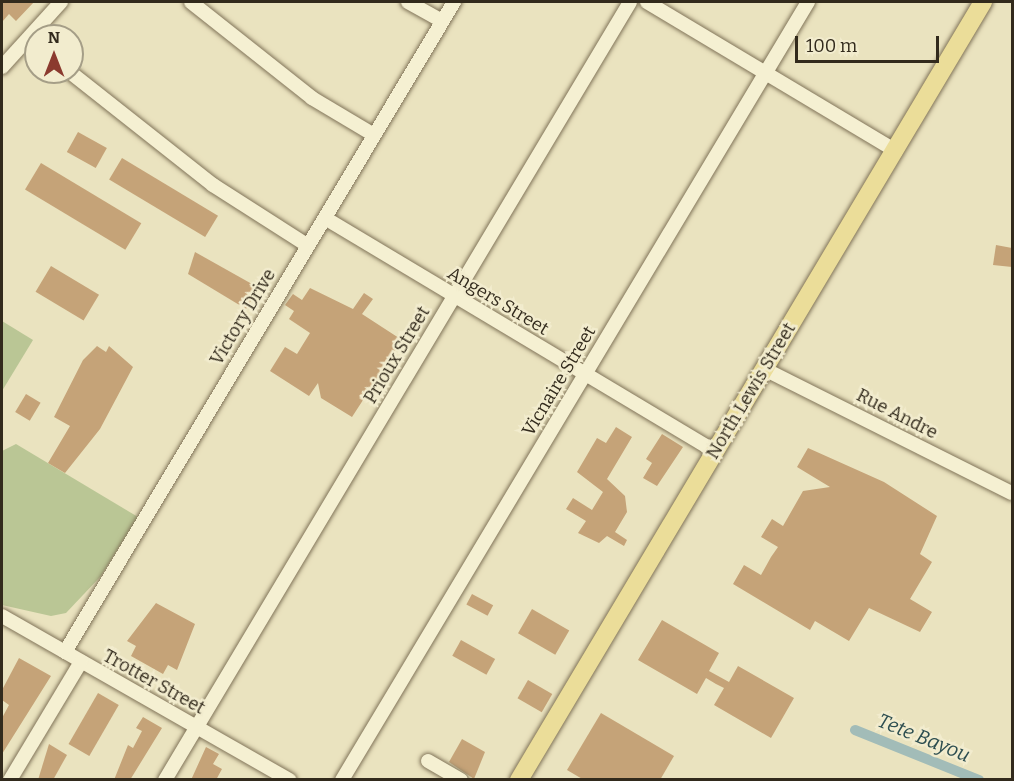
<!DOCTYPE html>
<html>
<head>
<meta charset="utf-8">
<style>
  body { margin:0 }
  #map { position:relative; width:1014px; height:781px; overflow:hidden; background:#eae3bf; font-family:Bitter,serif }
  div>[style] { position:absolute }
  .green>* { inset:0; background:#bac695 }
  .canal>* { height:10px; margin:-5px; padding:0 5px; transform-origin:5px; border-radius:5px; background:#a2bcb8 }
  .building>* { inset:0; background:#c5a378; transform-origin:0 0 }
  .roads { filter:drop-shadow(0 0 2px #817459) drop-shadow(0 0 2px #817459) }
  .minor>* { height:14px; margin:-7px; padding:0 7px; transform-origin:7px; border-radius:7px; background:#f5f0d2 }
  .major>* { height:18px; margin:-9px; padding:0 9px; transform-origin:9px; border-radius:9px; background:#ebdd99 }
  span { translate:-50% -50%; white-space:nowrap; text-align:center; line-height:1.15; -webkit-text-stroke:5px #f2ecce; paint-order:stroke }
  .street-label { font-size:18px; color:#322a1c }
  .water-label { font-size:20px; color:#2d4e50; font-style:italic }
  .frame { position:absolute; inset:0; border:3px solid #322a1c; pointer-events:none }
  .north { position:absolute; left:24px; top:24px; width:60px; height:60px; box-sizing:border-box; background:#f2ecce; border:2px solid #a59e87; border-radius:50%; rotate:0deg; font-size:16px; font-weight:700; line-height:24px; text-align:center; color:#322a1c }
  .north::after { content:''; display:block; margin:auto; width:21px; height:27px; background:#8b3a2e; clip-path:polygon(50% 0,100% 100%,50% 72%,0 100%) }
  .scale { position:absolute; left:795px; top:36px; width:144px; height:27px; box-sizing:border-box; border:3px solid #322a1c; border-top:0; padding-left:8px; font-size:18px; line-height:21px; white-space:nowrap; color:#322a1c; -webkit-text-stroke:4px #f2ecce; paint-order:stroke }
</style>
</head>
<body>
<div id="map">
  <div class="green">
    <div style="clip-path:polygon(2px 321px,33px 340px,2px 391px)"></div>
    <div style="clip-path:polygon(16px 444px,138px 517px,101px 576px,66px 613px,51px 616px,2px 605px,2px 451px)"></div>
  </div>
  <div class="canal">
    <div style="left:855px;top:730px;width:134px;rotate:22deg"></div>
  </div>
  <div class="building">
    <div style="clip-path:polygon(2px 2px,34px 2px,16px 21px,9px 14px,2px 22px)"></div>
    <div style="left:78px;top:132px;width:33px;height:23px;rotate:29deg"></div>
    <div style="left:122px;top:158px;width:112px;height:25px;rotate:31deg"></div>
    <div style="left:41px;top:163px;width:117px;height:31px;rotate:31deg"></div>
    <div style="clip-path:polygon(996px 245px,1012px 248px,1012px 267px,993px 265px)"></div>
    <div style="clip-path:polygon(195px 252px,259px 288px,246px 309px,188px 274px)"></div>
    <div style="left:51px;top:266px;width:56px;height:30px;rotate:31deg"></div>
    <div style="clip-path:polygon(310px 288px,353px 309px,364px 293px,373px 299px,362px 314px,402px 340px,352px 417px,321px 398px,318px 383px,309px 396px,270px 371px,285px 347px,297px 354px,310px 333px,289px 319px,294px 311px,285px 305px,293px 294px,302px 300px)"></div>
    <div style="clip-path:polygon(97px 346px,106px 352px,109px 346px,133px 367px,100px 429px,65px 473px,48px 463px,70px 426px,54px 417px,83px 360px)"></div>
    <div style="left:26px;top:394px;width:17px;height:21px;rotate:31deg"></div>
    <div style="clip-path:polygon(616px 427px,632px 437px,607px 479px,625px 496px,627px 512px,615px 532px,627px 540px,624px 546px,607px 536px,599px 543px,578px 533px,586px 521px,566px 509px,573px 498px,592px 510px,603px 492px,577px 472px,597px 438px,606px 443px)"></div>
    <div style="clip-path:polygon(662px 434px,683px 447px,657px 486px,643px 478px,652px 463px,646px 459px)"></div>
    <div style="clip-path:polygon(808px 448px,884px 482px,937px 516px,920px 554px,932px 562px,910px 599px,932px 612px,920px 632px,869px 608px,849px 641px,815px 621px,810px 630px,733px 584px,744px 565px,761px 575px,771px 557px,778px 547px,761px 537px,772px 519px,783px 526px,803px 491px,830px 487px,797px 467px)"></div>
    <div style="left:472px;top:594px;width:24px;height:12px;rotate:28deg"></div>
    <div style="clip-path:polygon(156px 603px,195px 624px,177px 670px,168px 665px,163px 674px,131px 656px,136px 646px,127px 641px)"></div>
    <div style="left:532px;top:609px;width:43px;height:28px;rotate:30deg"></div>
    <div style="clip-path:polygon(662px 620px,719px 653px,709px 671px,729px 682px,738px 666px,794px 698px,771px 738px,714px 705px,724px 688px,716px 684px,706px 678px,697px 694px,638px 660px)"></div>
    <div style="left:461px;top:640px;width:39px;height:18px;rotate:29deg"></div>
    <div style="clip-path:polygon(19px 658px,51px 676px,2px 754px,2px 718px,9px 705px,2px 700px,2px 690px)"></div>
    <div style="left:528px;top:680px;width:28px;height:21px;rotate:30deg"></div>
    <div style="left:98px;top:693px;width:24px;height:59px;rotate:30deg"></div>
    <div style="clip-path:polygon(601px 713px,674px 756px,660px 780px,584px 780px,567px 770px)"></div>
    <div style="clip-path:polygon(143px 717px,162px 728px,130px 780px,114px 780px,128px 745px,133px 748px,142px 731px,136px 728px)"></div>
    <div style="clip-path:polygon(462px 739px,485px 752px,474px 779px,449px 762px)"></div>
    <div style="clip-path:polygon(49px 744px,67px 755px,53px 780px,38px 780px)"></div>
    <div style="clip-path:polygon(206px 747px,219px 754px,213px 764px,222px 769px,216px 780px,191px 780px)"></div>
  </div>
  <div class="roads">
    <div class="minor">
      <div style="left:191px;top:2px;width:154px;rotate:38.4deg"></div>
      <div style="left:312px;top:98px;width:72px;rotate:30.8deg"></div>
      <div style="left:408px;top:2px;width:39px;rotate:29deg"></div>
      <div style="left:647px;top:2px;width:290px;rotate:30.9deg"></div>
      <div style="left:2px;top:67px;width:88px;rotate:-47.8deg"></div>
      <div style="left:70px;top:72px;width:182px;rotate:38.3deg"></div>
      <div style="left:213px;top:185px;width:112px;rotate:32.6deg"></div>
      <div style="left:325px;top:218px;width:454px;rotate:30.9deg"></div>
      <div style="left:764px;top:369px;width:277px;rotate:26.6deg"></div>
      <div style="left:2px;top:616px;width:331px;rotate:29.7deg"></div>
      <div style="left:65px;top:652px;width:758px;rotate:-59.1deg"></div>
      <div style="left:428px;top:761px;width:38px;rotate:30deg"></div>
      <div style="left:10px;top:780px;width:138px;rotate:-59deg"></div>
      <div style="left:165px;top:780px;width:906px;rotate:-59.13deg"></div>
      <div style="left:342px;top:780px;width:907px;rotate:-59.08deg"></div>
    </div>
    <div class="major">
      <div style="left:519px;top:780px;width:906px;rotate:-59.19deg"></div>
    </div>
  </div>
  <div class="street-label">
    <span style="left:498px;top:301px;rotate:31deg">Angers Street</span>
    <span style="left:243px;top:317px;rotate:-59deg">Victory Drive</span>
    <span style="left:397px;top:355px;rotate:-59deg">Prioux Street</span>
    <span style="left:559px;top:381px;rotate:-59deg">Vicnaire Street</span>
    <span style="left:751px;top:391px;rotate:-59deg">North Lewis Street</span>
    <span style="left:897px;top:414px;rotate:27deg">Rue Andre</span>
    <span style="left:154px;top:682px;rotate:29deg">Trotter Street</span>
  </div>
  <div class="water-label">
    <span style="left:924px;top:738px;rotate:22deg">Tete Bayou</span>
  </div>
  <div class="frame"></div>
  <div class="north">N</div>
  <div class="scale">100 m</div>
</div>
</body>
</html>
